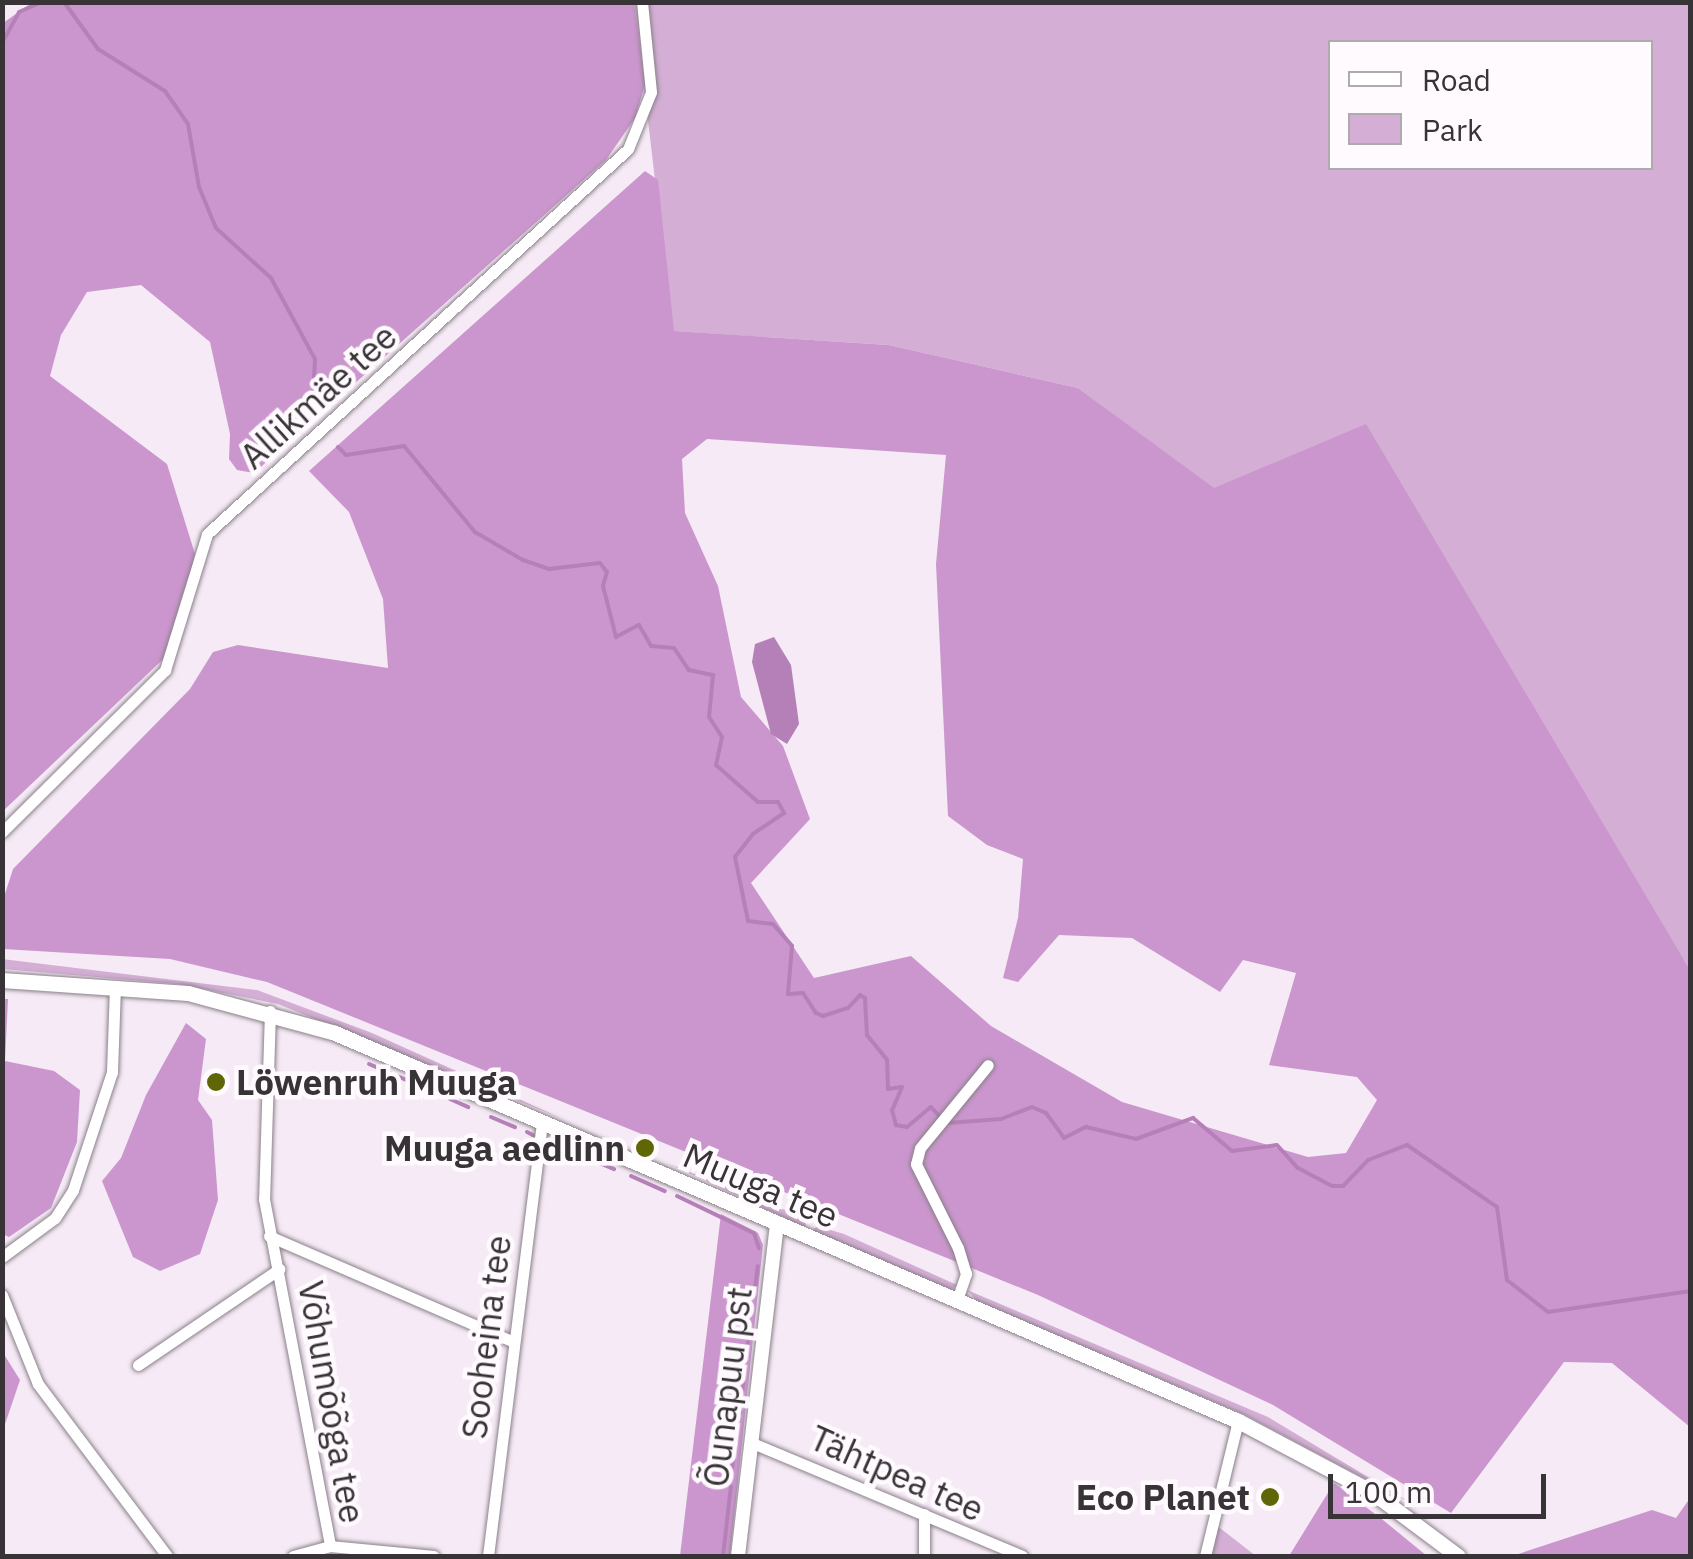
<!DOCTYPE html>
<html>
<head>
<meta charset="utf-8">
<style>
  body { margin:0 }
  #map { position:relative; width:1693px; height:1559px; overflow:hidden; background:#f5eaf5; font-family:"IBM Plex Sans",sans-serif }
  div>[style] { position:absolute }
  .green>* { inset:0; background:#d4aed5 }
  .forest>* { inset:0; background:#cb96ce }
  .water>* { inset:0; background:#b580b8 }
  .stream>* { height:4px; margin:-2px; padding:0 2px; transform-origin:2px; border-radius:2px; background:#b580b8 }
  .roads { filter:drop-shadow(0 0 2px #8a808a) drop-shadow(0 0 2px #8a808a) }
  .minor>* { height:11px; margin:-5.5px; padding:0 5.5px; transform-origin:5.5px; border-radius:5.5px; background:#fff }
  .tertiary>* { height:14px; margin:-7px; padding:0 7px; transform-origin:7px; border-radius:7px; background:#fff }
  .secondary>* { height:15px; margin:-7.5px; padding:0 7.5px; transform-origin:7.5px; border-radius:7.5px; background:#fff }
  .dots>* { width:28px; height:28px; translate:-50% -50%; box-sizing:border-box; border:5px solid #fefafe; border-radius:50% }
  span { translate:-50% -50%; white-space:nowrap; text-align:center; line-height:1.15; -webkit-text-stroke:9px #fefafe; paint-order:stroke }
  .street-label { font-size:35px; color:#373337 }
  .poi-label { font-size:35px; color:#373337; font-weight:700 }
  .left { translate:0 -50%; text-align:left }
  .right { translate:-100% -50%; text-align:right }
  .frame { position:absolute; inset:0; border:5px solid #373337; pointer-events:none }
  .legend { position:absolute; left:1328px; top:40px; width:325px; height:130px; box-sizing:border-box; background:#fefafe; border:2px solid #aeaaae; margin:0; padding:12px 18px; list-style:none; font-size:30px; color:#373337 }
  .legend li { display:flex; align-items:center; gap:20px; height:50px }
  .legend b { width:50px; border:2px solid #aeaaae }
  .scale { position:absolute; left:1328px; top:1474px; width:218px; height:45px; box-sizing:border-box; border:5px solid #373337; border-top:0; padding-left:12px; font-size:30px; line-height:35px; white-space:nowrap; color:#373337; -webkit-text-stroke:8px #fefafe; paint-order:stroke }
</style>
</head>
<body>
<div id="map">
  <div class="green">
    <div style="clip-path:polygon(evenodd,634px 3px,1690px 3px,1690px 970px,1547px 737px,1078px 388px,889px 345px,673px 331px,634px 3px,1330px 42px,1650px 42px,1650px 168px,1330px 168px,1330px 42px)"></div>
    <div style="clip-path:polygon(2px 959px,257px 990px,372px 1033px,563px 1119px,278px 1004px,178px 984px,3px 969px)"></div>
    <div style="clip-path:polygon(667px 1163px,788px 1211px,805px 1220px,806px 1228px)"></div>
    <div style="clip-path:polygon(817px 1226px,844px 1234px,957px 1285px,950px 1290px,812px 1231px)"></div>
    <div style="clip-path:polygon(967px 1290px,1268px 1417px,1416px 1506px,1245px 1415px,977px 1301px)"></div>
    <div style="clip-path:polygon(1216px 1525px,1256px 1556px,1207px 1556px)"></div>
  </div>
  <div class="forest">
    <div style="clip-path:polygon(33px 2px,634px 3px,645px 85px,635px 118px,606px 160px,254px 473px,237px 470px,229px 459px,230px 434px,210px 342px,141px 285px,87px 292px,61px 335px,50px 376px,167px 464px,195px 554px,177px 646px,3px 811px,3px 23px)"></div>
    <div style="clip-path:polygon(evenodd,645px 171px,658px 180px,674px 331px,889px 345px,1078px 388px,1214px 488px,1366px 424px,1690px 970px,1690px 1427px,1612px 1363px,1564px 1362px,1451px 1513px,1273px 1405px,1038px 1295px,267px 982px,170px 959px,3px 949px,3px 900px,13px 869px,190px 689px,213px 652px,238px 645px,388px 668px,383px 599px,349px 512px,309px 471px,645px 171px,707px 439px,946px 455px,936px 564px,948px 816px,987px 845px,1023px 859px,1018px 918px,1003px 978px,1018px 982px,1059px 935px,1132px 938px,1220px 992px,1243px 960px,1296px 973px,1269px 1065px,1357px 1077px,1377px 1100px,1346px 1153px,1308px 1157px,1122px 1102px,991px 1026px,911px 956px,814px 978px,751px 883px,810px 819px,783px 746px,741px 697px,718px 586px,685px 513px,682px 459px,707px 439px)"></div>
    <div style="clip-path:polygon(2px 999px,8px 999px,5px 1061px,54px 1071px,80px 1090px,77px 1142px,51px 1208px,9px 1237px,2px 1234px)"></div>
    <div style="clip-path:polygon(186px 1023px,206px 1039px,198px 1100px,212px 1120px,218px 1200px,200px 1254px,160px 1271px,133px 1257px,102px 1181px,121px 1158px,146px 1095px)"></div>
    <div style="clip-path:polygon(721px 1214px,758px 1233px,763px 1245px,730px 1556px,680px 1556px)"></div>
    <div style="clip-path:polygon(2px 1351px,20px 1380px,3px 1430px,2px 1430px)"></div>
    <div style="clip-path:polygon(1334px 1483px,1383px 1520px,1427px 1556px,1289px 1556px)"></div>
    <div style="clip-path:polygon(1690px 1498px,1690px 1556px,1512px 1556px,1652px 1510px,1676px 1518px)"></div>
  </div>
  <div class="water">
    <div style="clip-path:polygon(774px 637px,791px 665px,799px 724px,787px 744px,771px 734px,752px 662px,755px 644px)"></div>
  </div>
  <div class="stream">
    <div style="left:64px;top:2px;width:58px;rotate:54.1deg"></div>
    <div style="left:98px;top:49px;width:79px;rotate:32.1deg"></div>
    <div style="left:165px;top:91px;width:40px;rotate:55.1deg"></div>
    <div style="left:188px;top:124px;width:64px;rotate:80.1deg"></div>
    <div style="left:199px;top:187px;width:44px;rotate:67.5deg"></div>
    <div style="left:216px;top:228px;width:74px;rotate:42.3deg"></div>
    <div style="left:271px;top:278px;width:92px;rotate:61.5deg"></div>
    <div style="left:315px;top:359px;width:59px;rotate:92.9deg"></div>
    <div style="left:2px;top:43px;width:35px;rotate:-61deg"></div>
    <div style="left:19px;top:12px;width:24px;rotate:-24deg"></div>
    <div style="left:338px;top:447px;width:11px;rotate:45deg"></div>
    <div style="left:346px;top:455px;width:59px;rotate:-8.8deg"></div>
    <div style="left:404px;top:446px;width:112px;rotate:50.5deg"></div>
    <div style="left:475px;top:532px;width:56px;rotate:30.3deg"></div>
    <div style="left:523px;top:560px;width:28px;rotate:19deg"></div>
    <div style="left:549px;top:569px;width:51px;rotate:-6.7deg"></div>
    <div style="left:600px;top:563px;width:11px;rotate:52deg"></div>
    <div style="left:607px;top:572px;width:15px;rotate:106deg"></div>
    <div style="left:603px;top:586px;width:53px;rotate:75.7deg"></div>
    <div style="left:616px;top:637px;width:26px;rotate:-28deg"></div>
    <div style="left:639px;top:625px;width:24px;rotate:60deg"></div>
    <div style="left:651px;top:646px;width:23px;rotate:5deg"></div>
    <div style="left:674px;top:648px;width:27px;rotate:56deg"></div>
    <div style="left:689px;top:670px;width:25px;rotate:12deg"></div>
    <div style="left:713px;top:675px;width:42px;rotate:95.4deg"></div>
    <div style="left:709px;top:717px;width:24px;rotate:57deg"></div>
    <div style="left:722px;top:737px;width:29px;rotate:102deg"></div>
    <div style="left:716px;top:765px;width:56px;rotate:41.4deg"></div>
    <div style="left:758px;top:802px;width:20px"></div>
    <div style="left:778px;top:802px;width:13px;rotate:61deg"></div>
    <div style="left:784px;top:813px;width:37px;rotate:146deg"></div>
    <div style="left:753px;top:834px;width:29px;rotate:128deg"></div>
    <div style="left:735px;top:857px;width:65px;rotate:78.5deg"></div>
    <div style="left:748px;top:921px;width:25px;rotate:7deg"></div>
    <div style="left:773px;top:924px;width:29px;rotate:49deg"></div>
    <div style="left:792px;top:946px;width:48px;rotate:94.8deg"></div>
    <div style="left:788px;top:994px;width:15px;rotate:-4deg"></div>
    <div style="left:803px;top:993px;width:24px;rotate:57deg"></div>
    <div style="left:816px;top:1013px;width:8px;rotate:23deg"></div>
    <div style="left:823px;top:1016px;width:26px;rotate:-18deg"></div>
    <div style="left:848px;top:1008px;width:18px;rotate:-47deg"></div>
    <div style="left:860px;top:995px;width:6px;rotate:31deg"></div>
    <div style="left:865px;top:998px;width:37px;rotate:87deg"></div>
    <div style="left:867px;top:1035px;width:32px;rotate:51deg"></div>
    <div style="left:887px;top:1060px;width:29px;rotate:88deg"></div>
    <div style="left:888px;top:1089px;width:14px;rotate:-8deg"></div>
    <div style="left:902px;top:1087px;width:25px;rotate:113deg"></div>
    <div style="left:892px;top:1110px;width:16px;rotate:75deg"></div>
    <div style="left:896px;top:1125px;width:11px;rotate:10deg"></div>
    <div style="left:907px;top:1127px;width:31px;rotate:-40deg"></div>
    <div style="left:931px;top:1107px;width:12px;rotate:48deg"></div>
    <div style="left:369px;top:1064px;width:76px;rotate:23.2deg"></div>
    <div style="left:450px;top:1099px;width:20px;rotate:24deg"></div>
    <div style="left:491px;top:1117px;width:26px;rotate:23deg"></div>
    <div style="left:948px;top:1123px;width:53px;rotate:-4.3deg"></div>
    <div style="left:1001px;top:1119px;width:33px;rotate:-21deg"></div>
    <div style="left:1032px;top:1107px;width:15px;rotate:23deg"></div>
    <div style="left:1046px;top:1113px;width:31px;rotate:54deg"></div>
    <div style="left:1064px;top:1138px;width:25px;rotate:-27deg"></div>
    <div style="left:1086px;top:1127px;width:51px;rotate:13.5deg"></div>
    <div style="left:1136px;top:1139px;width:61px;rotate:-20.2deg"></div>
    <div style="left:1193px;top:1118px;width:51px;rotate:40.2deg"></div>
    <div style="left:1232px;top:1151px;width:45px;rotate:-7.6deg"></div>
    <div style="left:1277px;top:1145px;width:31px;rotate:48deg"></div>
    <div style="left:1298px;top:1168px;width:38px;rotate:28deg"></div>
    <div style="left:1332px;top:1186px;width:11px"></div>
    <div style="left:1343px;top:1186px;width:36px;rotate:-46deg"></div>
    <div style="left:1368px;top:1160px;width:42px;rotate:-21deg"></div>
    <div style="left:1407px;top:1145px;width:109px;rotate:34.6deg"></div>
    <div style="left:1497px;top:1207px;width:74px;rotate:82.2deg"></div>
    <div style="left:1507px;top:1280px;width:52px;rotate:38deg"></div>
    <div style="left:1548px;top:1312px;width:144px;rotate:-8.4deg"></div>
    <div style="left:527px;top:1132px;width:7px;rotate:27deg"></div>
    <div style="left:545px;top:1140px;width:75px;rotate:22.8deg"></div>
    <div style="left:631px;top:1176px;width:37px;rotate:24deg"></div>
    <div style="left:677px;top:1196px;width:85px;rotate:25.7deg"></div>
    <div style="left:754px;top:1233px;width:16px;rotate:72deg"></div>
    <div style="left:755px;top:1289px;width:23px;rotate:-83deg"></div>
    <div style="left:747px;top:1348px;width:6px;rotate:-81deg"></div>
    <div style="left:739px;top:1419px;width:53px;rotate:-83.5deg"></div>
    <div style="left:732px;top:1468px;width:27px;rotate:-84deg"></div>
    <div style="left:723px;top:1556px;width:70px;rotate:-83.5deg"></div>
  </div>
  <div class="roads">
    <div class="minor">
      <div style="left:2px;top:832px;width:230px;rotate:-44.8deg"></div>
      <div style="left:165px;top:670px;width:142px;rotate:-72.8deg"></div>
      <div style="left:207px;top:534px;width:570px;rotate:-42.44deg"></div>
      <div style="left:628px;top:149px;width:61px;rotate:-68deg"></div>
      <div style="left:651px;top:92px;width:90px;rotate:-95.7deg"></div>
      <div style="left:270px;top:1011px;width:188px;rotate:91.8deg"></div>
      <div style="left:264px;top:1199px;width:353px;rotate:79.2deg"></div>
      <div style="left:269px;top:1236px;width:265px;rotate:23.4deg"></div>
      <div style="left:2px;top:1257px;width:66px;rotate:-36.3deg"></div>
      <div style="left:55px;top:1218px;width:33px;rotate:-57deg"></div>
      <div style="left:73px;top:1190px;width:124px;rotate:-71.7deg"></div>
      <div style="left:112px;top:1072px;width:86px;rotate:-88deg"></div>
      <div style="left:2px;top:1295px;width:96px;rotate:68deg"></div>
      <div style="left:38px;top:1384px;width:215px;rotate:53.1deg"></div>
      <div style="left:957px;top:1300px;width:28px;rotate:-71deg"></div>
      <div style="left:966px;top:1274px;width:27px;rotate:-107deg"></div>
      <div style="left:958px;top:1248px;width:94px;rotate:-116.6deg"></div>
      <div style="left:916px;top:1164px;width:16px;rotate:-76deg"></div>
      <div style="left:920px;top:1148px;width:107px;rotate:-50.7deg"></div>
      <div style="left:138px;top:1365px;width:171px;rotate:-34.2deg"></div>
      <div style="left:750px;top:1442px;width:295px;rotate:22.7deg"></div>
      <div style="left:924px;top:1514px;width:42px;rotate:90deg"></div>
      <div style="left:293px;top:1556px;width:38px;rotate:-15deg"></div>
      <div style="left:330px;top:1546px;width:104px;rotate:5.5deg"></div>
      <div style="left:488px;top:1556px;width:435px;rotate:-82.9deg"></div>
      <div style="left:1205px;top:1556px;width:139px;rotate:-76.3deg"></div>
    </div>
    <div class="tertiary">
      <div style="left:738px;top:1556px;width:333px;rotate:-83.3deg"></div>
    </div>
    <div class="secondary">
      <div style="left:2px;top:980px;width:186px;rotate:4deg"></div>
      <div style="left:188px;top:993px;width:152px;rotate:15.2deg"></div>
      <div style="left:335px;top:1033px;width:983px;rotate:23.25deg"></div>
      <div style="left:1238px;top:1421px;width:152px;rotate:27.9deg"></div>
      <div style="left:1372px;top:1492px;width:107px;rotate:36.7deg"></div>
    </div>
  </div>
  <div class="dots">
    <div style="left:216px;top:1082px;background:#5e6606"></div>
    <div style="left:645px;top:1148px;background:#5e6606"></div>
    <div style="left:1270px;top:1497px;background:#5e6606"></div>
  </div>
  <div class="street-label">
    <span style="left:318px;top:396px;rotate:-42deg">Allikmäe tee</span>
    <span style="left:761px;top:1185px;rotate:23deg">Muuga tee</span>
    <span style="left:486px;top:1337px;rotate:-83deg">Sooheina tee</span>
    <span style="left:727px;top:1387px;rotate:-83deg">Õunapuu pst</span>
    <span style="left:332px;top:1402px;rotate:80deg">Võhumõõga tee</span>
    <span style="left:897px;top:1473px;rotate:24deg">Tähtpea tee</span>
  </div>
  <div class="poi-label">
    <span class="left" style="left:236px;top:1082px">Löwenruh Muuga</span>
    <span class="right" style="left:625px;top:1148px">Muuga aedlinn</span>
    <span class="right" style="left:1250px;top:1497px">Eco Planet</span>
  </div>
  <div class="frame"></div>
  <ul class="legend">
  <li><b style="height:12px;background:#fff"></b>Road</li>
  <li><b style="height:28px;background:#d4aed5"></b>Park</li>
  </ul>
  <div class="scale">100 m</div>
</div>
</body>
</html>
